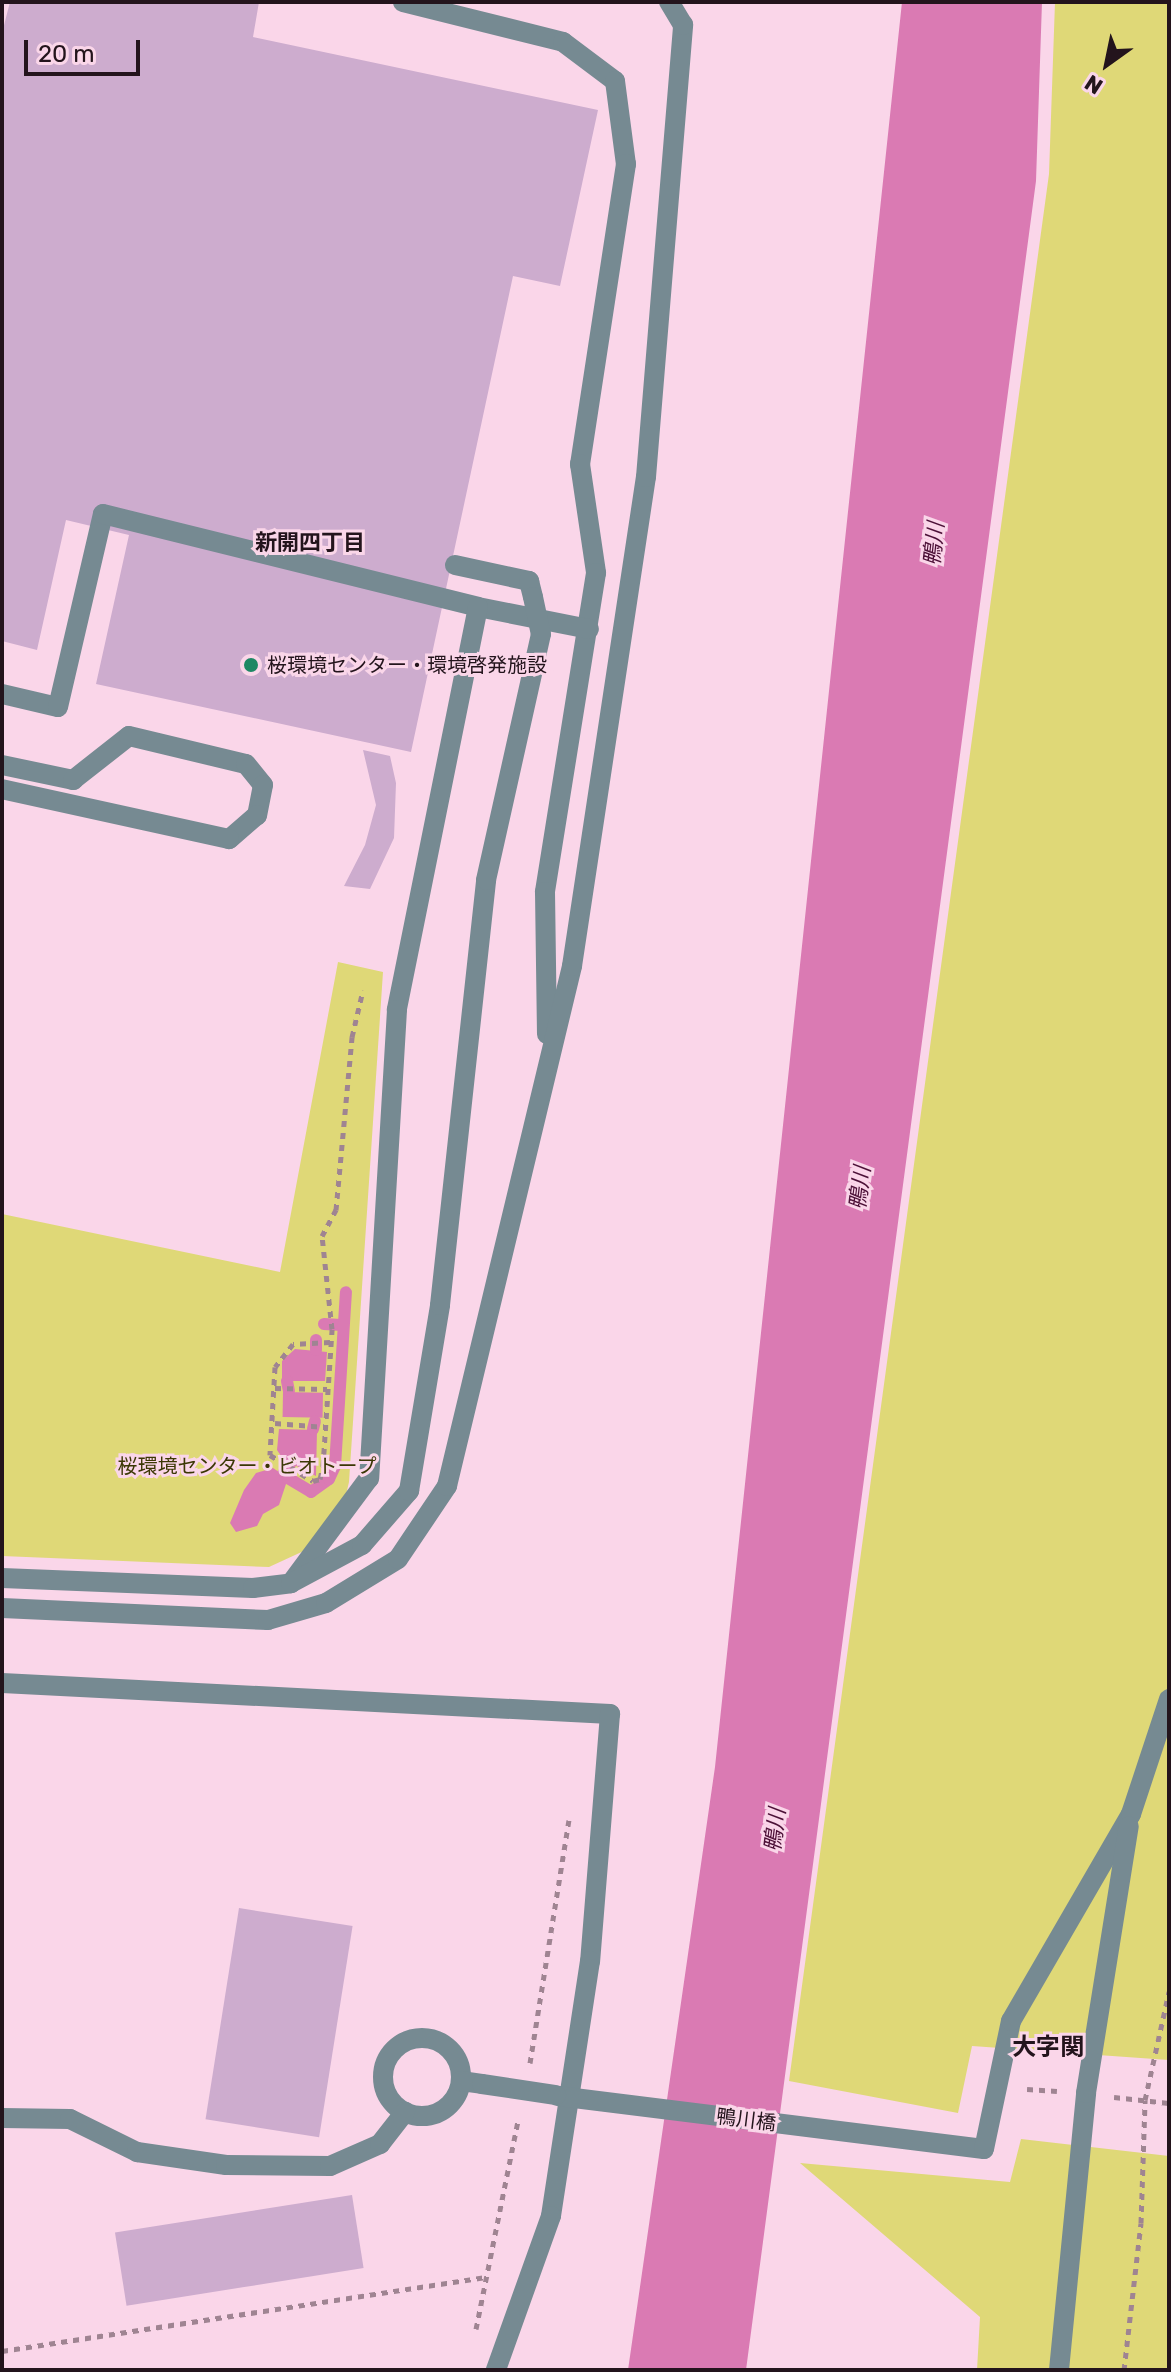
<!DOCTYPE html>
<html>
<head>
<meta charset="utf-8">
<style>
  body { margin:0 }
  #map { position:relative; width:1171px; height:2372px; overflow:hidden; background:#fad6e9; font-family:Rubik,"Noto Sans JP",sans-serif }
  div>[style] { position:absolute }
  .green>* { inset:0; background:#dfd877 }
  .water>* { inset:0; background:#da7ab3; transform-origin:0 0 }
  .stream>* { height:12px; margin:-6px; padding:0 6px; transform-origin:6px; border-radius:6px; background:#da7ab3 }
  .building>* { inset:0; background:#cdacce; transform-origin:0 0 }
  .path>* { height:5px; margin-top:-2.5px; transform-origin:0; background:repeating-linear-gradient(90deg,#9f8492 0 6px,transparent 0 12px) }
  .lane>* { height:20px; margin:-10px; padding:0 10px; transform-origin:10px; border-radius:10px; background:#768a92 }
  .lane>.ring { margin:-10px; padding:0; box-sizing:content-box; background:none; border:20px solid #768a92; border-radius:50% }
  .street>* { height:20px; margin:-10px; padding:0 10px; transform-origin:10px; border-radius:10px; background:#768a92 }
  .lane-bridge>* { height:20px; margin:-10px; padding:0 10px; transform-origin:10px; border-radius:10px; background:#768a92 }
  .street-bridge>* { height:20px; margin:-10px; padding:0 10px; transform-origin:10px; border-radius:10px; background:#768a92 }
  .dots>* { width:22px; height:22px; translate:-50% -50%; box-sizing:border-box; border:4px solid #fad6e9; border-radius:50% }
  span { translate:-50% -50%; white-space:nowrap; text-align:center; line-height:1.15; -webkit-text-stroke:6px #fad6e9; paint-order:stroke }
  .poi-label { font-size:20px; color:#23141c }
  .left { translate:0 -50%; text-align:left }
  .park-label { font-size:20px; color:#3b3704 }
  .street-label { font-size:20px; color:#23141c }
  .neighbourhood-label { font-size:22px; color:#23141c; font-weight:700 }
  .water-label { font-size:22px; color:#4c1037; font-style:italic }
  .quarter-label { font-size:24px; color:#23141c; font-weight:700 }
  .frame { position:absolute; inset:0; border:4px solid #23141c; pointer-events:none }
  .north { position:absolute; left:1067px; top:24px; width:80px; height:80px; -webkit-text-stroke:6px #fad6e9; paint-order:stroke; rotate:213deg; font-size:22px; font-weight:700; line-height:32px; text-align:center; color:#23141c }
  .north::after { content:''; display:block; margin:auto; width:28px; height:36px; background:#23141c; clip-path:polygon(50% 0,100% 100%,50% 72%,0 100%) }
  .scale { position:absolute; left:24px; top:40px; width:116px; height:36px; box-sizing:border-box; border:4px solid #23141c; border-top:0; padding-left:10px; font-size:24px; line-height:28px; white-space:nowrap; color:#23141c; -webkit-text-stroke:6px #fad6e9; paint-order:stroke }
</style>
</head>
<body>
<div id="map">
  <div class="green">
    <div style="clip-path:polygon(1055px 2px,1169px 2px,1169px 2060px,972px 2046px,958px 2113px,789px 2081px,1049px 174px)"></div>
    <div style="clip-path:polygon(338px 962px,383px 972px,349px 1482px,341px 1516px,319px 1544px,269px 1567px,2px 1556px,2px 1214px,280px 1272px)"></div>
    <div style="clip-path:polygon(1021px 2139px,1169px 2156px,1169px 2370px,977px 2370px,980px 2317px,800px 2163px,1010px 2182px)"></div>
  </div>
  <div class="water">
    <div style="clip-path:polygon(902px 2px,1042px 2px,1036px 181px,746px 2370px,628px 2370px,715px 1767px)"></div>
    <div style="clip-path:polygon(295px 1349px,327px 1352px,325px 1381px,282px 1381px,282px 1361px)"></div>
    <div style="left:283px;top:1392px;width:40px;height:25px;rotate:1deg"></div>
    <div style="clip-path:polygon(279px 1429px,317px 1430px,316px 1476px,283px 1459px,277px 1450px)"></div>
    <div style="clip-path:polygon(273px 1468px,288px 1478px,279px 1505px,263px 1514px,257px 1526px,236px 1532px,230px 1523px,244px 1490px,256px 1473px)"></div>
  </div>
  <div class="stream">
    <div style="left:324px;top:1324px;width:17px;rotate:3deg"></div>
    <div style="left:316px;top:1340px;width:10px;rotate:90deg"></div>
    <div style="left:287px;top:1381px;width:10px;rotate:79deg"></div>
    <div style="left:313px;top:1429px;width:8px;rotate:-76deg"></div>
    <div style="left:284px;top:1472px;width:10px;rotate:-53deg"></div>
    <div style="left:288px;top:1478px;width:27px;rotate:31deg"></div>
    <div style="left:311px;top:1492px;width:22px;rotate:-36deg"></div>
    <div style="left:329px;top:1479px;width:14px;rotate:-65deg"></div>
    <div style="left:335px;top:1466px;width:174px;rotate:-86.4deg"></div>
  </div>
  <div class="building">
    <div style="clip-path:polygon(10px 2px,259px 2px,253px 37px,598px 110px,560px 286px,513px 276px,411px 752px,96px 684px,129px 535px,66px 520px,37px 650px,2px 641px,2px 33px)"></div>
    <div style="clip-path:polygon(363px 750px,390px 756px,396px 783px,394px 838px,370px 889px,344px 886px,365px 845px,376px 805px)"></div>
    <div style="left:239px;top:1908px;width:115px;height:214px;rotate:9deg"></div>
    <div style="left:352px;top:2195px;width:74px;height:240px;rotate:81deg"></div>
  </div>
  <div class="path">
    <div style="left:330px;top:1342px;width:37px;rotate:177deg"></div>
    <div style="left:293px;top:1344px;width:29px;rotate:128deg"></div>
    <div style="left:275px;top:1367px;width:88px;rotate:93.3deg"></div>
    <div style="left:270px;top:1455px;width:50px;rotate:31.2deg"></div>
    <div style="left:313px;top:1481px;width:7px;rotate:-16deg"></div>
    <div style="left:320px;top:1479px;width:13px;rotate:-77deg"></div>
    <div style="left:323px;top:1466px;width:137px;rotate:-86.2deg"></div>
    <div style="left:332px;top:1329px;width:94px;rotate:-96.1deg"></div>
    <div style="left:322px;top:1236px;width:30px;rotate:-62deg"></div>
    <div style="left:336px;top:1210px;width:174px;rotate:-84.7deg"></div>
    <div style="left:352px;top:1037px;width:48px;rotate:-76.8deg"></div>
    <div style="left:275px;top:1388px;width:52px;rotate:1.1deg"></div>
    <div style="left:275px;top:1423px;width:50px;rotate:4.6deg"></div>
    <div style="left:530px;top:2063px;width:246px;rotate:-80.9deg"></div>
    <div style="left:1027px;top:2089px;width:30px;rotate:4deg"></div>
    <div style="left:1114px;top:2097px;width:55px;rotate:6.2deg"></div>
    <div style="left:476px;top:2329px;width:213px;rotate:-78.6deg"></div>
    <div style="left:2px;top:2351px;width:488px;rotate:-8.7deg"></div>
    <div style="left:1124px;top:2370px;width:148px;rotate:-83.4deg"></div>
    <div style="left:1141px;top:2223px;width:123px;rotate:-88.1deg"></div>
    <div style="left:1145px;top:2100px;width:111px;rotate:-77.5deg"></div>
  </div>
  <div class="lane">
    <div style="left:403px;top:2px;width:165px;rotate:14deg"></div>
    <div style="left:563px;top:42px;width:65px;rotate:36.9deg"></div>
    <div style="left:615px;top:81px;width:84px;rotate:82.5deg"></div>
    <div style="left:626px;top:164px;width:304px;rotate:98.7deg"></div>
    <div style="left:580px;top:464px;width:110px;rotate:81.6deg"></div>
    <div style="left:596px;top:573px;width:323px;rotate:99.1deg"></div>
    <div style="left:545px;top:892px;width:142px;rotate:89.2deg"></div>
    <div style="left:455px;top:565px;width:76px;rotate:12.2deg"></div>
    <div style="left:529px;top:581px;width:16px;rotate:76deg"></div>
    <div style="left:478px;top:607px;width:113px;rotate:11.2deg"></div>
    <div style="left:2px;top:694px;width:57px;rotate:13.1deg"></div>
    <div style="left:58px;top:707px;width:198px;rotate:-76.9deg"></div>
    <div style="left:103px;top:514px;width:386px;rotate:13.9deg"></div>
    <div style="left:478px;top:607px;width:411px;rotate:101.4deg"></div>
    <div style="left:397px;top:1010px;width:469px;rotate:93.4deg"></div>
    <div style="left:369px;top:1478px;width:131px;rotate:126.6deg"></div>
    <div style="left:2px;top:1578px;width:251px;rotate:2.3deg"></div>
    <div style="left:253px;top:1588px;width:38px;rotate:-7deg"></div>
    <div style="left:291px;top:1583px;width:81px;rotate:-28.2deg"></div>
    <div style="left:362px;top:1545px;width:72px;rotate:-49deg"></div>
    <div style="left:409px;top:1491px;width:189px;rotate:-80.5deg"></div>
    <div style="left:440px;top:1305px;width:427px;rotate:-83.8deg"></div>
    <div style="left:486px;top:880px;width:252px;rotate:-77.4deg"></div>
    <div style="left:2px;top:1608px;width:266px;rotate:2.6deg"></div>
    <div style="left:268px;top:1620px;width:60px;rotate:-16.3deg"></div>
    <div style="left:326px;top:1603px;width:84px;rotate:-31.4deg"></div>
    <div style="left:398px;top:1559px;width:88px;rotate:-56.1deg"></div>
    <div style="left:447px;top:1486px;width:535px;rotate:-76.48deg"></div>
    <div style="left:572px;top:966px;width:495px;rotate:-81.4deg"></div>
    <div style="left:646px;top:477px;width:454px;rotate:-85.3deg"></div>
    <div style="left:683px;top:25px;width:27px;rotate:-121deg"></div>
    <div class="ring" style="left:383px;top:2038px;width:58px;height:58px"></div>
    <div style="left:2px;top:2118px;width:68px;rotate:0.8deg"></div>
    <div style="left:70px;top:2119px;width:75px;rotate:26.2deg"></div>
    <div style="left:137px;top:2152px;width:90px;rotate:8.3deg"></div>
    <div style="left:226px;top:2165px;width:104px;rotate:0.6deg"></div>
    <div style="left:330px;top:2166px;width:55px;rotate:-23.7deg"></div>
    <div style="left:380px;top:2144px;width:41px;rotate:-52deg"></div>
  </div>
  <div class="street">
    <div style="left:2px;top:765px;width:73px;rotate:11.9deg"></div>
    <div style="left:73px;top:780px;width:71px;rotate:-38.2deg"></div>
    <div style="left:129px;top:736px;width:120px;rotate:13.5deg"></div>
    <div style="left:246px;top:764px;width:27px;rotate:51deg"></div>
    <div style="left:263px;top:785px;width:31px;rotate:101deg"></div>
    <div style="left:257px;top:815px;width:37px;rotate:139deg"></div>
    <div style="left:229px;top:839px;width:232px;rotate:-167.6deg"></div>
    <div style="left:2px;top:1683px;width:609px;rotate:2.92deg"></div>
    <div style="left:610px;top:1714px;width:248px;rotate:94.6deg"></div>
    <div style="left:590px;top:1961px;width:258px;rotate:98.7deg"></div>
    <div style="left:551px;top:2216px;width:164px;rotate:109.7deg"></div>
    <div style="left:461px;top:2081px;width:21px;rotate:8deg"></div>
    <div style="left:558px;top:2096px;width:429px;rotate:7.1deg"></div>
    <div style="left:984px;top:2149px;width:131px;rotate:-78.1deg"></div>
    <div style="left:1011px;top:2021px;width:239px;rotate:-59.9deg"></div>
    <div style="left:1131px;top:1814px;width:121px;rotate:-71.7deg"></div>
    <div style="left:1059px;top:2370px;width:278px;rotate:-84.4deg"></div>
    <div style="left:1086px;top:2093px;width:270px;rotate:-80.9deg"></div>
  </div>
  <div class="lane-bridge">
    <div style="left:533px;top:597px;width:38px;rotate:78deg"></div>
  </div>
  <div class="street-bridge">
    <div style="left:482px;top:2084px;width:75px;rotate:8.5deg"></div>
  </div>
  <div class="dots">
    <div style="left:251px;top:665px;background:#1e8864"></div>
  </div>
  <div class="poi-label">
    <span class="left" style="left:267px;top:665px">桜環境センター・環境啓発施設</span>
  </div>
  <div class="park-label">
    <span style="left:247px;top:1466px">桜環境センター・ビオトープ</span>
  </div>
  <div class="street-label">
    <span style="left:746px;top:2120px;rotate:7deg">鴨川橋</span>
  </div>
  <div class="neighbourhood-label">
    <span style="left:310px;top:543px">新開四丁目</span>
  </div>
  <div class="water-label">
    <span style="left:934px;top:544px;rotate:-84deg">鴨川</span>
    <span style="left:860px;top:1188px;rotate:-83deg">鴨川</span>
    <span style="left:775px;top:1830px;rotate:-83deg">鴨川</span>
  </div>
  <div class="quarter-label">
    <span style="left:1048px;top:2048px">大字関</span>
  </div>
  <div class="frame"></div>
  <div class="north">N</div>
  <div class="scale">20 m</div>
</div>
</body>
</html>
